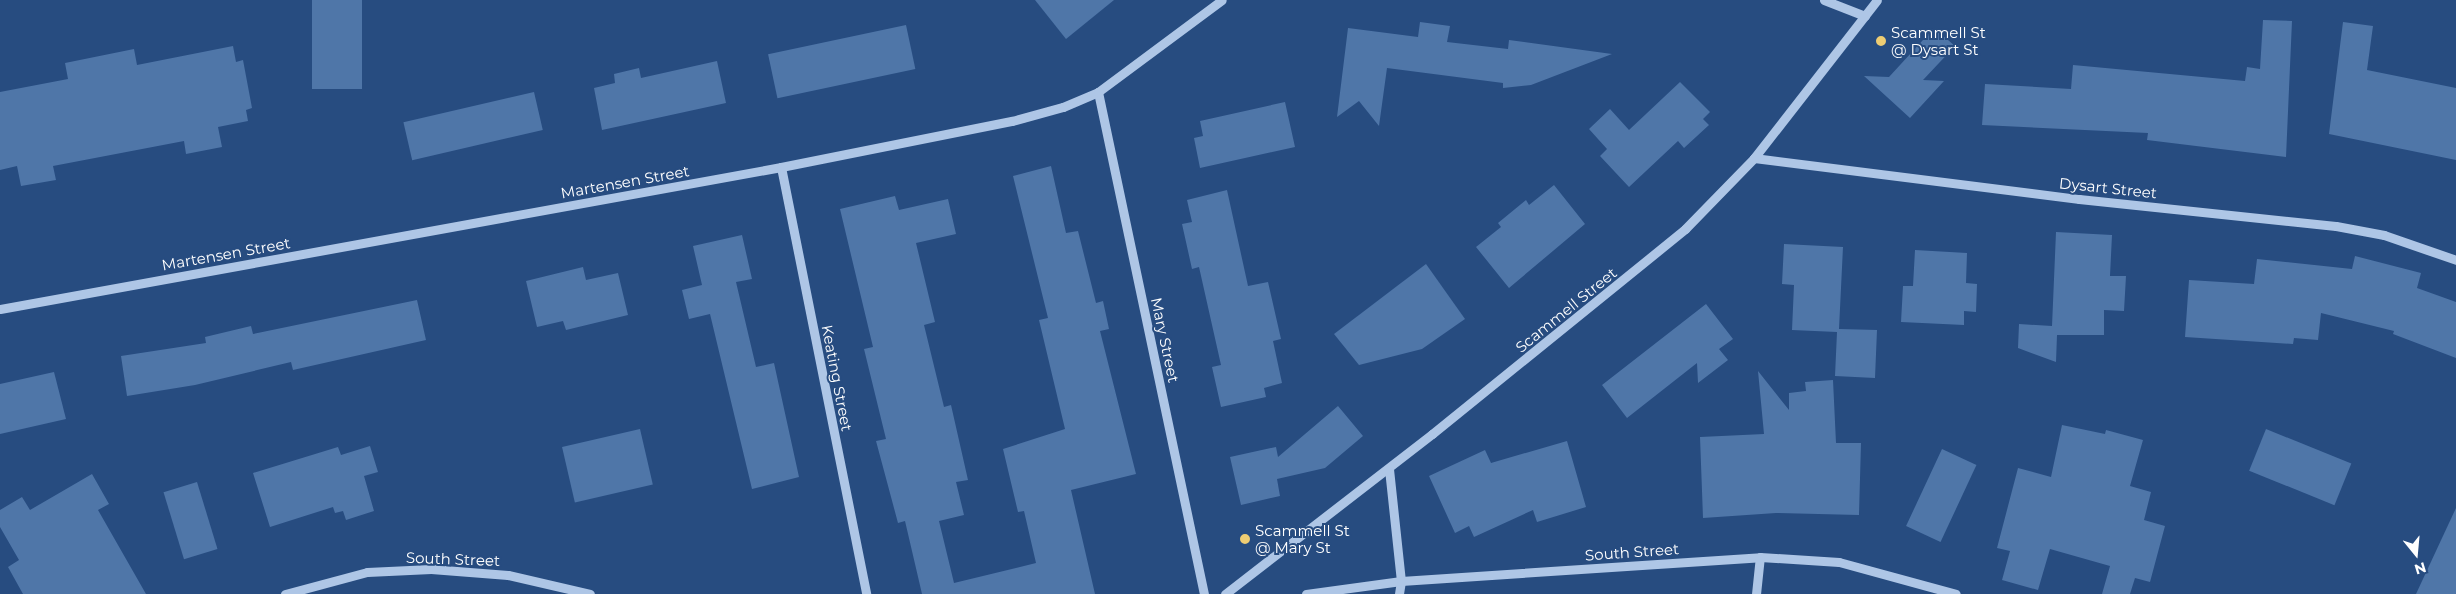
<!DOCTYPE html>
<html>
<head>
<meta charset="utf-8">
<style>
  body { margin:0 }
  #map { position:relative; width:2456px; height:594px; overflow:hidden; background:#274c80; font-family:Montserrat,sans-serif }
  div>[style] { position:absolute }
  .building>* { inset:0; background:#4f76a8; transform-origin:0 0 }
  .minor>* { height:9px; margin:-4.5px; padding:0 4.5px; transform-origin:4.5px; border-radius:4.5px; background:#aec6e6 }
  .dots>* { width:14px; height:14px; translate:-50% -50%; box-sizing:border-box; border:2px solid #274c80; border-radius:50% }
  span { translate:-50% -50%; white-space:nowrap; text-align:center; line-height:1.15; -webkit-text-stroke:4px #274c80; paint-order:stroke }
  .poi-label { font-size:15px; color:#fff }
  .left { translate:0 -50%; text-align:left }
  .street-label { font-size:15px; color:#fff }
  .north { position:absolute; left:2391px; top:529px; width:50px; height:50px; -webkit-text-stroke:4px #274c80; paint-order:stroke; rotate:163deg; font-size:14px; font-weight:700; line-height:20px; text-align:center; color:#fff }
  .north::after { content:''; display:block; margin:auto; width:18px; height:22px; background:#fff; clip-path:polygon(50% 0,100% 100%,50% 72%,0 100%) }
</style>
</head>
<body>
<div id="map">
  <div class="building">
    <div style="left:312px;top:0;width:50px;height:89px"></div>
    <div style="clip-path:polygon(1035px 0,1114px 0,1066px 39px)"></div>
    <div style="clip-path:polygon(2263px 20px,2292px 21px,2286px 157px,2147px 140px,2148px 133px,1982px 125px,1985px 84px,2071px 89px,2073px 65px,2245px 81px,2247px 67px,2260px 69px)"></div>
    <div style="clip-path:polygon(1420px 22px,1450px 26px,1447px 42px,1508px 49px,1509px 40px,1612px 54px,1531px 85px,1503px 88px,1503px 83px,1387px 68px,1379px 126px,1359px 101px,1337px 117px,1348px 28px,1418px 37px)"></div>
    <div style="clip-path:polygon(2343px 22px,2373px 26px,2367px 70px,2456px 88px,2456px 160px,2329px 134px)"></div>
    <div style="left:906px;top:25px;width:45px;height:141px;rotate:78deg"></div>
    <div style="clip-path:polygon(1934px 28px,1955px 46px,1923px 80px,1944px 81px,1910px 118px,1864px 76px,1889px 77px)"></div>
    <div style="clip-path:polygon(233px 46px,236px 62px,243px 60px,252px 108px,246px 110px,248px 121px,218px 127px,222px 147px,186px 154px,184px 141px,53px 166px,56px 180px,21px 186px,17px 166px,0 170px,0 92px,68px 79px,65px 63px,134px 49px,137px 65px)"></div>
    <div style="clip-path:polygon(717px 61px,726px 103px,602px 130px,594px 88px,615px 83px,614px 74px,639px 68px,641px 78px)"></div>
    <div style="clip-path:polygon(1680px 82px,1710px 112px,1703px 119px,1709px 125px,1684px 148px,1678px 141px,1629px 187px,1600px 156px,1607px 149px,1589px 129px,1610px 109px,1629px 130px)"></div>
    <div style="left:534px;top:92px;width:39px;height:134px;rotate:77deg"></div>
    <div style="clip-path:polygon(1285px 102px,1295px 147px,1200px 168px,1194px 138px,1203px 136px,1200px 121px)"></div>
    <div style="clip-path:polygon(1051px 166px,1066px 233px,1078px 231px,1096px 303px,1103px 301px,1109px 329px,1100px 331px,1136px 474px,1071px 490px,1095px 594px,922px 594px,905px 521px,898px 523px,876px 441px,886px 439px,864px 349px,873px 347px,840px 209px,895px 196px,899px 210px,948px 199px,956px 234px,916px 243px,935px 322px,924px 325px,944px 407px,951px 405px,968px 480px,956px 482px,964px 515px,939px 521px,954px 583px,1036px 563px,1024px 511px,1018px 512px,1003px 449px,1065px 429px,1039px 320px,1048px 318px,1013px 176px)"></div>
    <div style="clip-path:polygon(1554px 185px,1585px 224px,1509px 288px,1476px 247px,1501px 227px,1498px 223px,1526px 200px,1529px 205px)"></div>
    <div style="clip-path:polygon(1227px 190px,1248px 286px,1268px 282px,1281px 339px,1273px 341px,1282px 383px,1264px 388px,1266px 397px,1221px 407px,1212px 367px,1221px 365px,1199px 267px,1192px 269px,1182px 224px,1192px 222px,1187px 200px)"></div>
    <div style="clip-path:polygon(2056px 232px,2112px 235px,2110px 276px,2126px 276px,2124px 311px,2104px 310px,2104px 335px,2057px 335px,2056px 362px,2018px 348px,2019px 324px,2052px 326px)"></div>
    <div style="clip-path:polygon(742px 235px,752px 279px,736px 282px,756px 367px,774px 363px,799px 477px,752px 489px,710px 314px,689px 319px,682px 290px,702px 285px,693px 246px)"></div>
    <div style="clip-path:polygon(1784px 244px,1843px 247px,1839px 329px,1877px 330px,1875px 378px,1835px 376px,1837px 332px,1792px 330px,1794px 285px,1782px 284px)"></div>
    <div style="clip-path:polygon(1915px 250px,1967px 253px,1966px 283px,1977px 284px,1976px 312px,1964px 311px,1964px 325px,1901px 322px,1903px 286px,1913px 286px)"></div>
    <div style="clip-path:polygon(2355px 256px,2421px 273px,2417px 288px,2456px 302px,2456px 358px,2393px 334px,2394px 331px,2321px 313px,2318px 340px,2294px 338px,2293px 344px,2185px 337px,2189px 280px,2254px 284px,2257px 259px,2352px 269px)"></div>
    <div style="clip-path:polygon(1426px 264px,1465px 319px,1422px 349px,1359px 365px,1334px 334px)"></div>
    <div style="clip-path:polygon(583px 267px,586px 280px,618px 273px,628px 315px,566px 330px,563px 321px,537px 327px,526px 281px)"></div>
    <div style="clip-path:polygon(417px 300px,426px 340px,293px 370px,291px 362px,195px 385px,127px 396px,121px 356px,206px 343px,205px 337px,251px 326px,253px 334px)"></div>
    <div style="clip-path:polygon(1706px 304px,1733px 339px,1719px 349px,1728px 360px,1698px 383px,1697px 363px,1627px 418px,1602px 385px)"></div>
    <div style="clip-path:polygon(1758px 371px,1789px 410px,1789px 393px,1806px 391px,1805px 382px,1833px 380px,1836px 443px,1861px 443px,1859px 515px,1776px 513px,1703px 518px,1700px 437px,1764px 434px)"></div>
    <div style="clip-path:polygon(54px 372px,66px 419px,0 434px,0 384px)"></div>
    <div style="clip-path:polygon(1338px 406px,1363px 436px,1325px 468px,1277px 479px,1280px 496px,1241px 505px,1230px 457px,1276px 447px,1278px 457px)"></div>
    <div style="clip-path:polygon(2062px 425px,2105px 434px,2106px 430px,2143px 440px,2130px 486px,2151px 492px,2144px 520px,2165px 526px,2150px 582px,2135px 578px,2130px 594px,2102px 594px,2110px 566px,2050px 549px,2038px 590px,2002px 580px,2010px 551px,1997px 548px,2018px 468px,2051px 477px)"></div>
    <div style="left:640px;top:429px;width:57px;height:80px;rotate:77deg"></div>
    <div style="left:2266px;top:429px;width:92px;height:45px;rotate:22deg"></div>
    <div style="clip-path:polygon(1567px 441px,1586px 507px,1537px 522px,1533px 510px,1474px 537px,1469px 526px,1455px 533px,1429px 476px,1485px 450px,1491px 463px)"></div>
    <div style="clip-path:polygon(370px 446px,378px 472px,364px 476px,374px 511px,346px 520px,343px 511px,335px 513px,333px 507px,270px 527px,253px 473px,338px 447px,341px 455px)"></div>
    <div style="left:1942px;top:449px;width:38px;height:85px;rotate:25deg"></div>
    <div style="clip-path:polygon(92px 474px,109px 504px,98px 510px,146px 594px,23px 594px,8px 567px,19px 560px,0 527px,0 510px,22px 497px,30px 510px)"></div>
    <div style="left:197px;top:482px;width:70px;height:35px;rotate:73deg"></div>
    <div style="clip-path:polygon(2456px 508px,2456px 594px,2416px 594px)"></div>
  </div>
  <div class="minor">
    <div style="left:1824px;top:0;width:44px;rotate:21.3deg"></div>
    <div style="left:1098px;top:92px;width:513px;rotate:78.08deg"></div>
    <div style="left:1754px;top:158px;width:328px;rotate:7.2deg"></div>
    <div style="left:2079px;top:199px;width:258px;rotate:6deg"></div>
    <div style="left:2336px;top:226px;width:49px;rotate:10.6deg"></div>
    <div style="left:2384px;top:235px;width:76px;rotate:19.1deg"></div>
    <div style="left:781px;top:167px;width:435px;rotate:78.7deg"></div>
    <div style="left:0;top:309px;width:794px;rotate:-10.3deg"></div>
    <div style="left:781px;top:167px;width:236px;rotate:-11.3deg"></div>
    <div style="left:1012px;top:121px;width:53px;rotate:-15.4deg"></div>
    <div style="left:1063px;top:107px;width:38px;rotate:-23deg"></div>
    <div style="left:1098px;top:92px;width:154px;rotate:-36.6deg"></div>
    <div style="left:1389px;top:469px;width:113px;rotate:83.9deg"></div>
    <div style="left:1401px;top:581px;width:13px;rotate:99deg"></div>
    <div style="left:285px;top:594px;width:85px;rotate:-15deg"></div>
    <div style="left:367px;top:572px;width:64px;rotate:-2.7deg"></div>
    <div style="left:431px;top:569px;width:77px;rotate:4.5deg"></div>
    <div style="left:508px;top:575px;width:84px;rotate:13deg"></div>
    <div style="left:1225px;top:594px;width:262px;rotate:-37.7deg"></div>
    <div style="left:1432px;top:434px;width:326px;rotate:-39deg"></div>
    <div style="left:1685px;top:229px;width:99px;rotate:-45.8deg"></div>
    <div style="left:1754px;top:158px;width:200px;rotate:-52.1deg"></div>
    <div style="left:1306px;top:594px;width:96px;rotate:-7.8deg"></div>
    <div style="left:1401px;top:581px;width:360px;rotate:-3.8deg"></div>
    <div style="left:1760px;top:557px;width:79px;rotate:3.6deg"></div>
    <div style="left:1839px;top:562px;width:121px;rotate:15.3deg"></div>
    <div style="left:1756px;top:594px;width:37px;rotate:-84deg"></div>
  </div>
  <div class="dots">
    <div style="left:1881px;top:41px;background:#eecd73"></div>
    <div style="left:1245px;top:539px;background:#eecd73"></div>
  </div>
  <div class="poi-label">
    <span class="left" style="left:1891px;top:41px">Scammell St<br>@ Dysart St</span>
    <span class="left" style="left:1255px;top:539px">Scammell St<br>@ Mary St</span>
  </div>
  <div class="street-label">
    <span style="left:625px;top:182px;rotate:-10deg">Martensen Street</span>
    <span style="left:2108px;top:188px;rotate:6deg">Dysart Street</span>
    <span style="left:226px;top:254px;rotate:-10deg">Martensen Street</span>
    <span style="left:1566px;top:310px;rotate:-39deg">Scammell Street</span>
    <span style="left:1165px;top:340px;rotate:78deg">Mary Street</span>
    <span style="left:837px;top:378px;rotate:79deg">Keating Street</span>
    <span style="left:1632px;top:552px;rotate:-4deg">South Street</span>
    <span style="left:453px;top:559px;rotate:2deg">South Street</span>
  </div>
  <div class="north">N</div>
</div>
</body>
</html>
